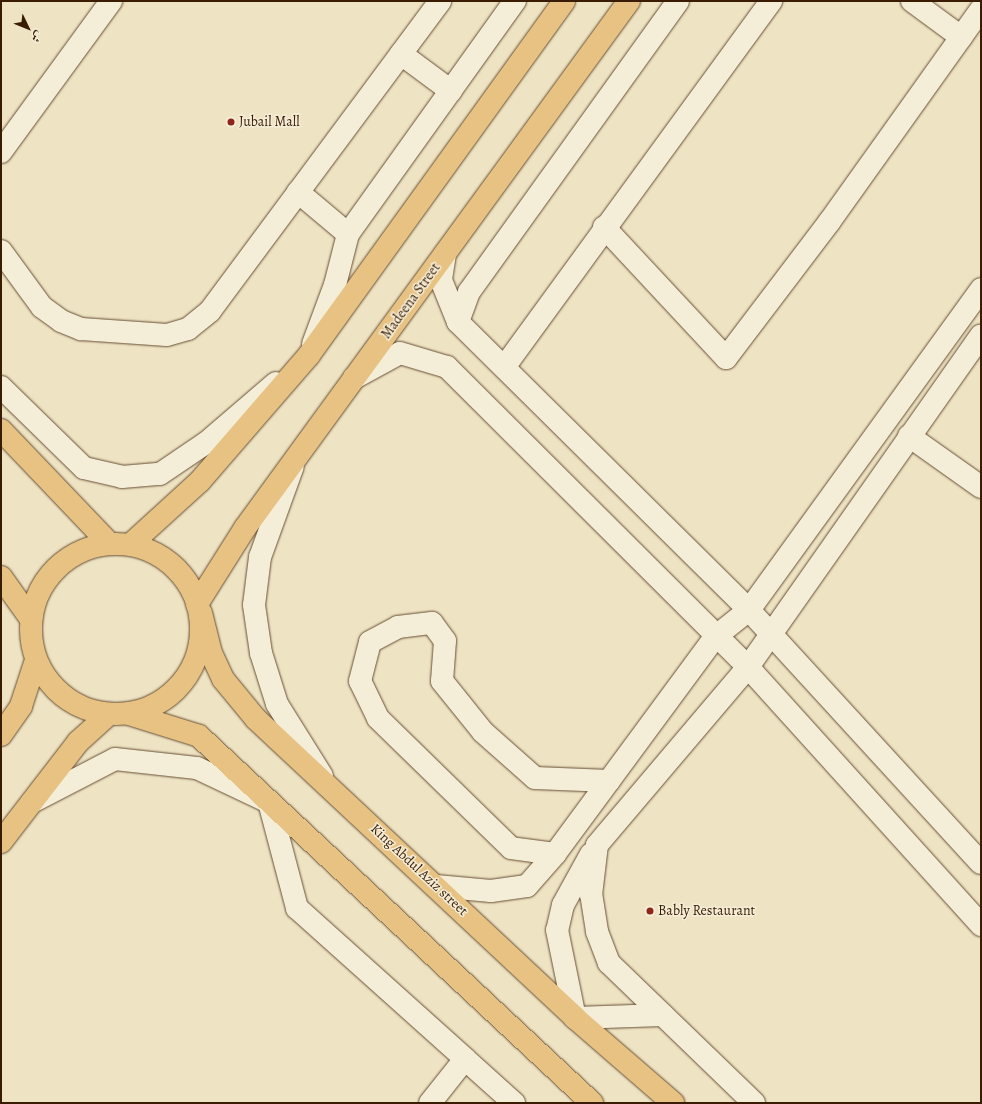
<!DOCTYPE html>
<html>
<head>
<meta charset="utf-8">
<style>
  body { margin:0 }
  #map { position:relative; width:982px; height:1104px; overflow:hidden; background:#eee3c3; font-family:Alegreya,Amiri,serif }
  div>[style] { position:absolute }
  .roads { filter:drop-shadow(0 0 1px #674e33) drop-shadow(0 0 1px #674e33) }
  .minor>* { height:22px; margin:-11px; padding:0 11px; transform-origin:11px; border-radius:11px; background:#f4edd8 }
  .major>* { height:22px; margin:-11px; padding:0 11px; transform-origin:11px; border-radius:11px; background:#e7c282 }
  .major>.ring { margin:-11px; padding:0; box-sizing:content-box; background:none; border:22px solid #e7c282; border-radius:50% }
  .dots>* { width:11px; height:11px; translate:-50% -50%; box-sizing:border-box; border:2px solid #f4edd8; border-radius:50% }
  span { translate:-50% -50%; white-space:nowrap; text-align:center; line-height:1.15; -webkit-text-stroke:3px #f4edd8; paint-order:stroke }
  .poi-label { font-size:14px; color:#3a1c03 }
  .left { translate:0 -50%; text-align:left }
  .street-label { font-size:14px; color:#3a1c03 }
  .frame { position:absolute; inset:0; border:2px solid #3a1c03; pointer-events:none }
  .north { position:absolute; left:8px; top:8px; width:40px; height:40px; -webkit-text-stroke:3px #f4edd8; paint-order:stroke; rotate:133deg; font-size:11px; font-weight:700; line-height:16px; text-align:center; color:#3a1c03 }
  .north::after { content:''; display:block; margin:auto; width:14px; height:18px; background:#3a1c03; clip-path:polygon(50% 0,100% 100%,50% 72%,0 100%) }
</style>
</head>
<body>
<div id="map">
  <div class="roads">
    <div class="minor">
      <div style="left:912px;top:1px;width:61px;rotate:36.3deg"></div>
      <div style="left:401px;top:54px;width:62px;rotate:36.5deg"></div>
      <div style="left:1px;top:152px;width:187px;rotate:-53.9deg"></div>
      <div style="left:298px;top:192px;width:65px;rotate:40deg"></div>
      <div style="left:604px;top:227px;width:179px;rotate:47deg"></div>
      <div style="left:726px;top:358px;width:172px;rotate:-52.8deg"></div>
      <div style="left:830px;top:221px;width:260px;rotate:-54.5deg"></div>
      <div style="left:1px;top:251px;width:69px;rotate:53.8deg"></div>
      <div style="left:42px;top:307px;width:24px;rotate:36deg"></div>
      <div style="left:61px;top:321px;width:22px;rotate:22deg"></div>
      <div style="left:81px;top:329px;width:86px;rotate:4deg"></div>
      <div style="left:167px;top:335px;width:22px;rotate:-16deg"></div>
      <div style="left:188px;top:329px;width:28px;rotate:-39deg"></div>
      <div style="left:210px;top:311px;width:386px;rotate:-53.4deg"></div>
      <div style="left:445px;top:254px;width:26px;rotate:99deg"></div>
      <div style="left:441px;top:280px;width:45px;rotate:68deg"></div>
      <div style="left:458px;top:322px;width:409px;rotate:44.7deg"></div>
      <div style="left:749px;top:610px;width:343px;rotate:47.5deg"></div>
      <div style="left:458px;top:322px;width:32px;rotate:-70deg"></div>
      <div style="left:469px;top:292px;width:358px;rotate:-54.3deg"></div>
      <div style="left:313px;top:344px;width:63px;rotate:-69.6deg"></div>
      <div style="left:335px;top:285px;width:53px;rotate:-75.7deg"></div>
      <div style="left:348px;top:234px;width:287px;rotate:-54.4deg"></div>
      <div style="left:505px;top:366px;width:452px;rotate:-53.9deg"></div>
      <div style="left:354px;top:378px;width:52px;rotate:-28.5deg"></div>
      <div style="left:400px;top:353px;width:49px;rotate:16.6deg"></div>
      <div style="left:447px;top:367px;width:425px;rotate:44.9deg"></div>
      <div style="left:748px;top:667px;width:348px;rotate:47.9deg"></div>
      <div style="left:1px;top:387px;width:116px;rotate:44.3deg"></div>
      <div style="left:84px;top:468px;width:39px;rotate:13deg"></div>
      <div style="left:122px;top:477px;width:38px;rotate:-5deg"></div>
      <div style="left:160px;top:474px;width:55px;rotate:-34deg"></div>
      <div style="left:206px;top:443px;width:92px;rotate:-40.6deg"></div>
      <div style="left:909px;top:436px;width:88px;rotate:35.3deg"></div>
      <div style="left:293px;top:466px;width:97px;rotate:109.9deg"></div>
      <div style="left:260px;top:557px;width:48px;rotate:97.1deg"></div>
      <div style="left:254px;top:605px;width:49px;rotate:81.7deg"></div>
      <div style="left:261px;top:653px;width:53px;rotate:72.6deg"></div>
      <div style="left:277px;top:704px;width:85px;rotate:58deg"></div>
      <div style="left:32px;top:802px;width:93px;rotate:-27.4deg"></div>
      <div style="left:115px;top:759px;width:82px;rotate:6.3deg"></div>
      <div style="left:197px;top:768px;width:80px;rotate:25.3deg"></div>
      <div style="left:269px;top:802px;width:110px;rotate:75.2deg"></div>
      <div style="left:297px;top:908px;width:226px;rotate:41.9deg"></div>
      <div style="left:465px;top:1059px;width:56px;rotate:128.5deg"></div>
      <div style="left:555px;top:854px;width:44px;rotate:-172.2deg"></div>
      <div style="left:511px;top:848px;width:186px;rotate:-135.7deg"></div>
      <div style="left:378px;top:718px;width:41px;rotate:-115.9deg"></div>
      <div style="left:360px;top:681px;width:40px;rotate:-75.6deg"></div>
      <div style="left:370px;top:642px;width:32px;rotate:-28deg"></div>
      <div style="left:398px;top:627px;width:34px;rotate:-7deg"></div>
      <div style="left:432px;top:623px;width:22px;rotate:54deg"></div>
      <div style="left:445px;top:641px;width:40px;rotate:94.3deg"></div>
      <div style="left:442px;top:681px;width:65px;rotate:51.2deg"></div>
      <div style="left:483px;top:732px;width:69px;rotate:41.5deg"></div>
      <div style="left:535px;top:778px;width:74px;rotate:2.3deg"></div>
      <div style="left:591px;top:854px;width:58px;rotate:118.8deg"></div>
      <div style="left:563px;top:905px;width:26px;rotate:103deg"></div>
      <div style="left:557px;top:930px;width:90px;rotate:78.4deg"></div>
      <div style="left:575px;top:1018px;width:88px;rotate:-2deg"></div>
      <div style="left:436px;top:886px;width:55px;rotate:5.2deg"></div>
      <div style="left:491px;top:891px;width:36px;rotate:-8deg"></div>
      <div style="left:527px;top:886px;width:43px;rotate:-48.8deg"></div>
      <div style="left:555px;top:854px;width:270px;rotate:-53.6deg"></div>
      <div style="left:715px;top:637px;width:43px;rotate:-38.5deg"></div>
      <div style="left:749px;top:610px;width:396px;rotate:-54.1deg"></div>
      <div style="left:465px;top:1059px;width:66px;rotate:41.9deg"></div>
      <div style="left:754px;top:1103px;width:202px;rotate:-136deg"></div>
      <div style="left:609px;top:963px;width:34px;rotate:-111deg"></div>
      <div style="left:597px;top:931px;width:36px;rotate:-99deg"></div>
      <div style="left:591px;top:895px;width:50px;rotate:-83.2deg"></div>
      <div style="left:597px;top:845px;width:233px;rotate:-49.7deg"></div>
      <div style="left:748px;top:667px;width:405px;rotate:-54.9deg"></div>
    </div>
    <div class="major">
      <div style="left:1px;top:430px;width:156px;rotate:46.3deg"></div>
      <div class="ring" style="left:31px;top:544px;width:148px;height:148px"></div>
      <div style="left:131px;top:544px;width:93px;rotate:-42.4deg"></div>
      <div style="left:200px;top:481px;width:167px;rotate:-49.1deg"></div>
      <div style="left:309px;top:355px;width:436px;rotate:-54.2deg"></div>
      <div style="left:1px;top:577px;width:52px;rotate:54.5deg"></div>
      <div style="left:197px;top:604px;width:90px;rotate:-57.7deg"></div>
      <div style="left:245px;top:528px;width:652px;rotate:-53.92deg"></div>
      <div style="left:201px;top:613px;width:41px;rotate:76deg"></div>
      <div style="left:211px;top:653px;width:29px;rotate:65deg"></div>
      <div style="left:223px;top:679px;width:52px;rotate:50.5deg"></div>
      <div style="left:256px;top:719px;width:437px;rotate:43.1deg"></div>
      <div style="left:575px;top:1018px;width:130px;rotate:40.9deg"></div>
      <div style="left:129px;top:714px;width:73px;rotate:17.4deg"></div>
      <div style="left:199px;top:736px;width:538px;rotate:43.04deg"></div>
      <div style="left:1px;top:735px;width:35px;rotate:-55deg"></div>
      <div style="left:21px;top:706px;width:48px;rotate:-71.9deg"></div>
      <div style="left:1px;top:842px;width:126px;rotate:-52.4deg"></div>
      <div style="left:78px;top:742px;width:42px;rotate:-42.1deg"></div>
    </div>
  </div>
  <div class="dots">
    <div style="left:231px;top:122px;background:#8f2418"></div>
    <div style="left:650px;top:911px;background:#8f2418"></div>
  </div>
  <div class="poi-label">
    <span class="left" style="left:239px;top:122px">Jubail Mall</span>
    <span class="left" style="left:658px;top:911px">Bably Restaurant</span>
  </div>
  <div class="street-label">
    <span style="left:411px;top:301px;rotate:-54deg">Madeena Street</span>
    <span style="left:419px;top:870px;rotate:43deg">King Abdul Aziz street</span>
  </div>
  <div class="frame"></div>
  <div class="north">ش</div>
</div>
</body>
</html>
